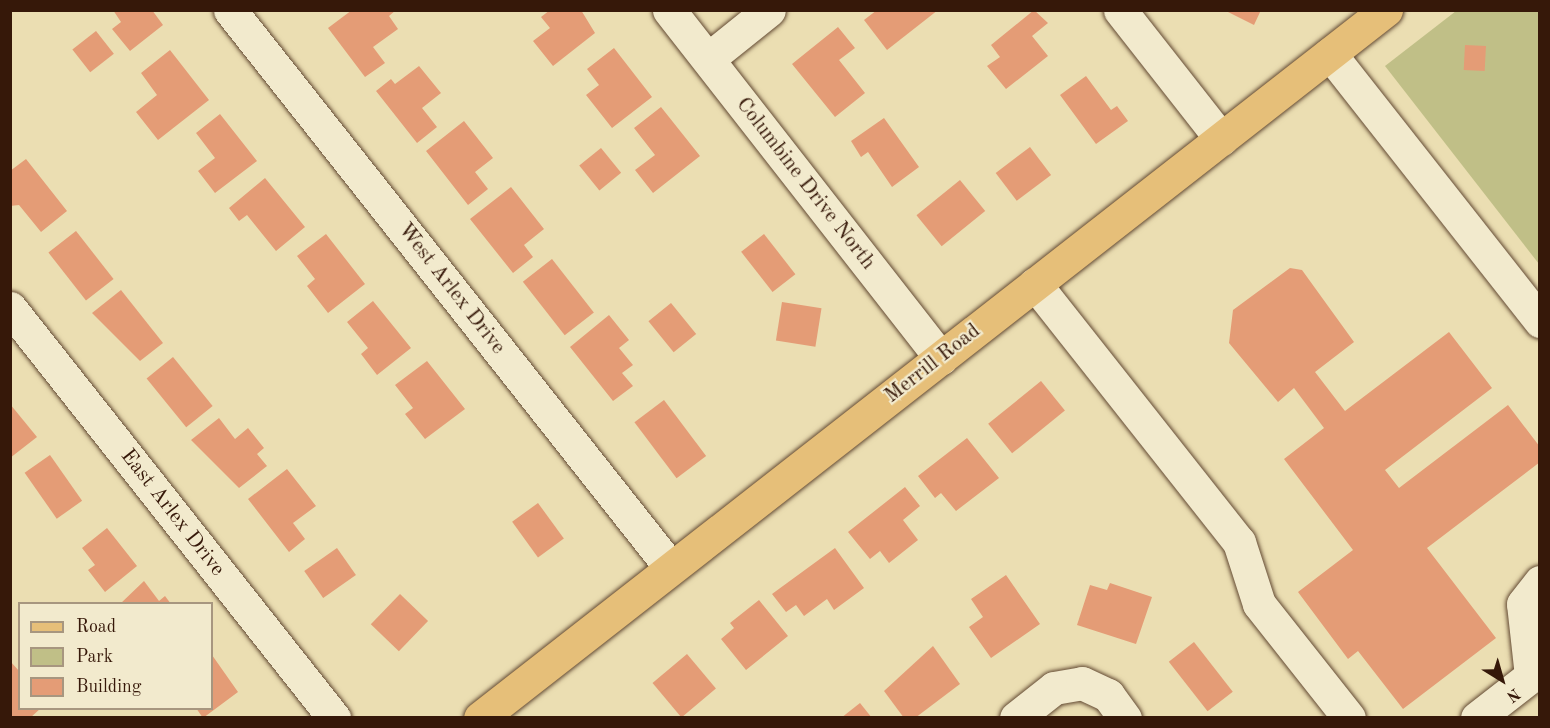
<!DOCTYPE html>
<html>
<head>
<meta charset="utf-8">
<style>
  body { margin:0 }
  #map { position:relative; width:1550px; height:728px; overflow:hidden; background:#ebdeb2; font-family:"Old Standard TT",serif }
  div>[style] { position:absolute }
  .green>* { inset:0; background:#c0bf87 }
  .building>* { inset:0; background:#e49c76; transform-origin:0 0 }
  .roads { filter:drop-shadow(0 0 2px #634a33) drop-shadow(0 0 2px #634a33) }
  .minor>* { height:33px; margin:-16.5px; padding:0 16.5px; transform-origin:16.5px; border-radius:16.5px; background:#f2eacd }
  .major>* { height:33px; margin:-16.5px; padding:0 16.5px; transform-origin:16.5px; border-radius:16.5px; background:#e6bf79 }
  span { translate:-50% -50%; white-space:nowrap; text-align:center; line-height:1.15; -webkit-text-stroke:4.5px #f2eacd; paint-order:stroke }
  .street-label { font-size:21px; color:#361809 }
  .frame { position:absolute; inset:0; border:12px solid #361809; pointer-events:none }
  .legend { position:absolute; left:18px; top:602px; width:195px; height:108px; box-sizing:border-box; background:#f2eacd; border:2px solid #a7967f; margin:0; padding:8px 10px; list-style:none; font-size:18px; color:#361809 }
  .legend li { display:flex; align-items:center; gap:12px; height:30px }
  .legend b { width:30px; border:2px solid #a7967f }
  .north { position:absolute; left:1472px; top:650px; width:60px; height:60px; -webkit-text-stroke:4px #f2eacd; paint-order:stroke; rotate:143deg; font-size:16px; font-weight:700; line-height:24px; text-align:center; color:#361809 }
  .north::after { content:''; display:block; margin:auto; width:21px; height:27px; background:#361809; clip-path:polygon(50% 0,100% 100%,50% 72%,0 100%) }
</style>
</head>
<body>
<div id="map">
  <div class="green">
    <div style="clip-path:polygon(1456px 11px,1539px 11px,1539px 264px,1385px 66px)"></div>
  </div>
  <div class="building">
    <div style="clip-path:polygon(113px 10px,152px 10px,163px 25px,130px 51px,112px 29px,121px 22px)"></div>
    <div style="clip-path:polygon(352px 10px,396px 10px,389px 16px,398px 29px,373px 47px,385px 63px,365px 77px,328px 28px)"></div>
    <div style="clip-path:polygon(550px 10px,581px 10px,595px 33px,553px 66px,533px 41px,550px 28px,541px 17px)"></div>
    <div style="clip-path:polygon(877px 10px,938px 10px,887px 50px,864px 20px)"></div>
    <div style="clip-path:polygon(1034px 10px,1048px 23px,1032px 36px,1048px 56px,1006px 89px,987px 66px,1000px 57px,991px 45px)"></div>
    <div style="clip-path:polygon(1224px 10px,1261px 10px,1254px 25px)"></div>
    <div style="clip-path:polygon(838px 27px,855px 48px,839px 60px,865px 93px,835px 117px,792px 64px)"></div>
    <div style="left:96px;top:31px;width:29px;height:30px;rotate:52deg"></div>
    <div style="left:1465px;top:45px;width:21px;height:25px;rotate:3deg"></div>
    <div style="clip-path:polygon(614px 48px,652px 97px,612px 128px,586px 95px,599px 85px,587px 69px)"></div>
    <div style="clip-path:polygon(170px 50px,209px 100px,158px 140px,136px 112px,157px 95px,141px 73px)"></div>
    <div style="clip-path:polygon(419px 66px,441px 93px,422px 108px,437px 127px,417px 143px,376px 91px,391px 79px,395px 84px)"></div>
    <div style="clip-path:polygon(1086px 76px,1111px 110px,1117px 106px,1128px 121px,1096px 144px,1060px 95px)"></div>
    <div style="clip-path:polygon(661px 107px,700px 156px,653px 193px,635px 170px,655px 155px,634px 128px)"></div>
    <div style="clip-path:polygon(220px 114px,257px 161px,215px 193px,198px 171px,215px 158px,196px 133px)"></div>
    <div style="clip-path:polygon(884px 118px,919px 167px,892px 187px,868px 152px,861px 157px,851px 141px)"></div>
    <div style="clip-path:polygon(464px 121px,493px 158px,475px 172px,488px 189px,468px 205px,426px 151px)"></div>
    <div style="left:1030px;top:147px;width:35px;height:43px;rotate:53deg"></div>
    <div style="left:601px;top:148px;width:32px;height:28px;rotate:51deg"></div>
    <div style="clip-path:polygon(26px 159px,67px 211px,41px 232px,19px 205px,10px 206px,10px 171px)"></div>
    <div style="clip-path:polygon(265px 178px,305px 227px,276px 251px,247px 215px,239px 221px,229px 208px)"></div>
    <div style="left:960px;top:180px;width:40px;height:56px;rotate:51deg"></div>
    <div style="clip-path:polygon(511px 187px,544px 229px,524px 245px,533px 257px,513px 273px,470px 219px)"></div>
    <div style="left:76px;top:231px;width:61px;height:35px;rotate:52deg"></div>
    <div style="clip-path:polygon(326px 234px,365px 284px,328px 313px,307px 286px,315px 279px,297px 256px)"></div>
    <div style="left:764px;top:234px;width:51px;height:29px;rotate:52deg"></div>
    <div style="left:552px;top:259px;width:68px;height:37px;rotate:52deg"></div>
    <div style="clip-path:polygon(1290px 268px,1302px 270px,1354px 342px,1315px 372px,1345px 411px,1449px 332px,1492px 388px,1385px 470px,1399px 488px,1508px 405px,1540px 447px,1540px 462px,1427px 548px,1496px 638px,1403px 709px,1358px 651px,1348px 659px,1298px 592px,1353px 550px,1284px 459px,1324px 428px,1294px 388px,1278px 402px,1229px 343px,1233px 310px)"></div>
    <div style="clip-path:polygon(121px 290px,163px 343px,140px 361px,92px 313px)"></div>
    <div style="clip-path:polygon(373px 301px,411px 348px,377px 375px,361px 354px,368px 348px,347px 322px)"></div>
    <div style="left:782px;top:302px;width:40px;height:39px;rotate:9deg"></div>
    <div style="left:671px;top:303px;width:40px;height:29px;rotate:51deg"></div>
    <div style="clip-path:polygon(609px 315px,629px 340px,619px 348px,633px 365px,622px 373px,633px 386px,613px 401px,570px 347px)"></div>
    <div style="left:173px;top:357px;width:63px;height:34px;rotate:51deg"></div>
    <div style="clip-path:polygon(427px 361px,465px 409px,425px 439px,405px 414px,413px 408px,395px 385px)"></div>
    <div style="left:1041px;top:381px;width:38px;height:68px;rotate:51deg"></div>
    <div style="left:664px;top:400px;width:70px;height:37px;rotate:53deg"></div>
    <div style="clip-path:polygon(10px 404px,37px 437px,10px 458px)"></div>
    <div style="clip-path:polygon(219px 418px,235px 439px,248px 428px,264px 448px,257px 454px,267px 466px,239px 488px,191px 440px)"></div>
    <div style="clip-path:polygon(967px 438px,999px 478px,956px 511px,941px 493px,935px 498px,918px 476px)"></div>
    <div style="left:50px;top:455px;width:56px;height:31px;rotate:55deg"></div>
    <div style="clip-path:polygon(287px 469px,316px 506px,293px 523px,305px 539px,289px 552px,248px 499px)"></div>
    <div style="clip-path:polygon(905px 487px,920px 506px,903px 520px,918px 540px,889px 563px,880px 551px,870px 559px,848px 532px)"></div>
    <div style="left:538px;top:503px;width:44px;height:32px;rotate:54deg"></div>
    <div style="clip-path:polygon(107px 528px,137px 566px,105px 592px,88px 570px,95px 565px,82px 548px)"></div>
    <div style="left:337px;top:548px;width:33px;height:40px;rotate:55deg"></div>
    <div style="clip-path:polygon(835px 548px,864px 588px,834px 610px,827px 599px,804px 616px,796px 605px,786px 612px,772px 594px)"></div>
    <div style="clip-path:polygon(1006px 575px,1040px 624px,991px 658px,969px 627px,983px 617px,971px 599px)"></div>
    <div style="clip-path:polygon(144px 581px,159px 601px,165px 596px,171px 604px,120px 604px)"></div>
    <div style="clip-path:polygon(1110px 583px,1152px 597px,1136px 644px,1077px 625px,1090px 585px,1107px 590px)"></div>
    <div style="left:400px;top:594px;width:39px;height:42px;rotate:44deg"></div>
    <div style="clip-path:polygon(759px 600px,788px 636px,746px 670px,721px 639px,734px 628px,730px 623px)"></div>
    <div style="left:1194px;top:642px;width:63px;height:32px;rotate:52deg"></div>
    <div style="clip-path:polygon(933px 646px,960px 684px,915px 718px,904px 718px,884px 691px)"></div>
    <div style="left:687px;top:654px;width:45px;height:45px;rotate:50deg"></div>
    <div style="clip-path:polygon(212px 655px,238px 692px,203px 718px,196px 708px,212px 708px)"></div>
    <div style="clip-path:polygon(10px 661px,20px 672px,20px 708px,41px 708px,30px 718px,10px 718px)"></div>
    <div style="clip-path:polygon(860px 703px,872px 718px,841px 718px)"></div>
  </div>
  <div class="roads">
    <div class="minor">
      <div style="left:230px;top:10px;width:711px;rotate:51.68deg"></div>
      <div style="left:669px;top:10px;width:442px;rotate:52deg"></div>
      <div style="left:1120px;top:10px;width:164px;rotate:51.9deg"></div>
      <div style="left:1330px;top:54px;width:340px;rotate:51.8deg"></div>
      <div style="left:708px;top:59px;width:78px;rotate:-38.8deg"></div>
      <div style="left:1035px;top:284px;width:329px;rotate:51.7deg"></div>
      <div style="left:1239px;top:542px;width:65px;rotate:72.1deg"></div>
      <div style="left:1259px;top:604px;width:145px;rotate:51.7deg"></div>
      <div style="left:10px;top:308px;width:523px;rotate:51.68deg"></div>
      <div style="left:1016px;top:718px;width:48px;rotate:-38.3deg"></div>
      <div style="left:1054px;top:688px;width:28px;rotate:-10deg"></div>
      <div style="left:1082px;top:683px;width:29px;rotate:25deg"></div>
      <div style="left:1108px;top:695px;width:29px;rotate:54deg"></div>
      <div style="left:1477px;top:718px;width:68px;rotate:-37.9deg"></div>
      <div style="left:1531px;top:676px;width:72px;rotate:-96.3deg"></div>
      <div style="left:1523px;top:604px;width:28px;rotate:-52deg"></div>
    </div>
    <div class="major">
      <div style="left:480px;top:718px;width:1150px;rotate:-38.01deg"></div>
    </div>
  </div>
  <div class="street-label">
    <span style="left:805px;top:184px;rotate:52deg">Columbine Drive North</span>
    <span style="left:451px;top:289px;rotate:52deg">West Arlex Drive</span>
    <span style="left:933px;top:364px;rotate:-38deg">Merrill Road</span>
    <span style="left:172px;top:513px;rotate:52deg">East Arlex Drive</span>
  </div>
  <div class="frame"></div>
  <ul class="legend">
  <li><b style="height:8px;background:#e6bf79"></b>Road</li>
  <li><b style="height:16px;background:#c0bf87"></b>Park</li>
  <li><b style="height:16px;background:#e49c76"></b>Building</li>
  </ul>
  <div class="north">N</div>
</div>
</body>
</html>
